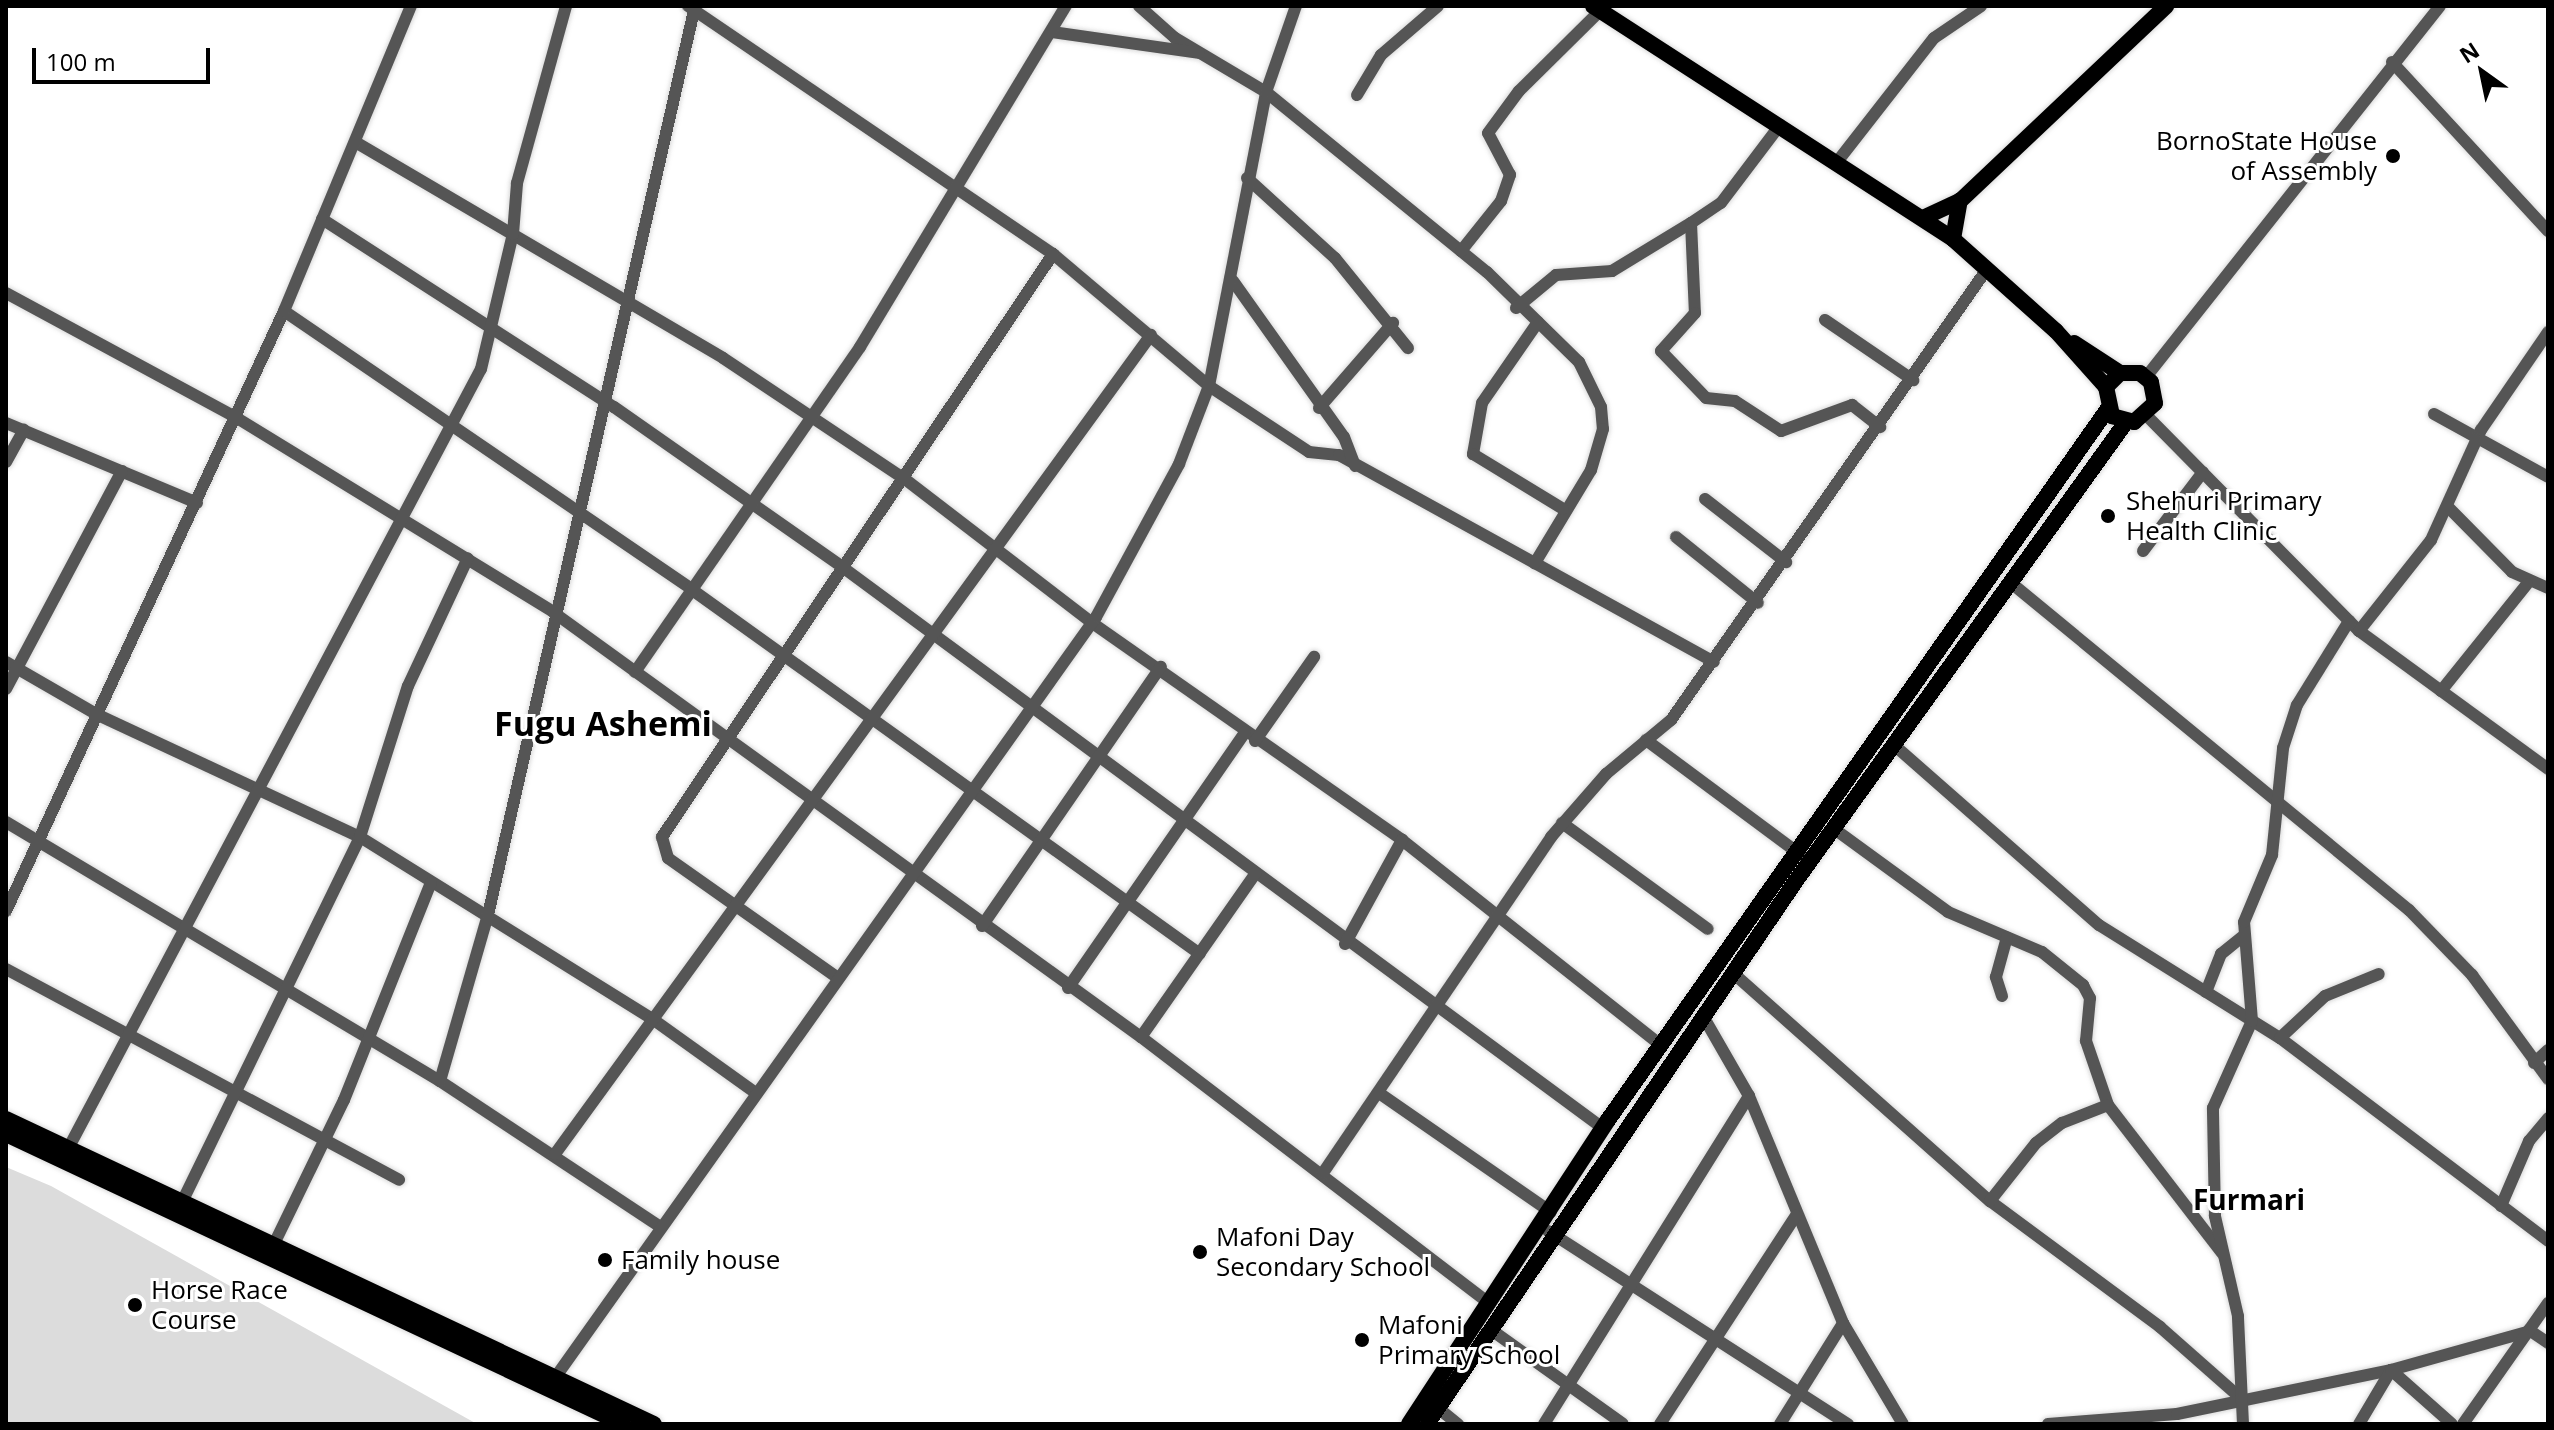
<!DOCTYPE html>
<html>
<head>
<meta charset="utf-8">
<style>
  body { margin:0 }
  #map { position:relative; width:2554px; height:1430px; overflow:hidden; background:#fff; font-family:"Open Sans",sans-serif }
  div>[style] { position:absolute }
  .green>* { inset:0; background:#dcdcdc }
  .roads { filter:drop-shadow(0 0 2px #dbdbdb) drop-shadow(0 0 2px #dbdbdb) }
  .minor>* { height:12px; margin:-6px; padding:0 6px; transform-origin:6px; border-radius:6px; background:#555 }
  .major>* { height:16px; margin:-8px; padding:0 8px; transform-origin:8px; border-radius:8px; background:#000 }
  .dots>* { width:22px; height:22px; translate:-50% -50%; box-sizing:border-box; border:4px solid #fff; border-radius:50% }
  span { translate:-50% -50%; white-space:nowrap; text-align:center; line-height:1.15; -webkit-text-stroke:6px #fff; paint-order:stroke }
  .poi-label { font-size:26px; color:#000 }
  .right { translate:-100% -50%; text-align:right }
  .left { translate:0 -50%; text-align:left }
  .neighbourhood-label { font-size:28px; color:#000; font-weight:700 }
  .district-label { font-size:34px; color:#000; font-weight:700 }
  .frame { position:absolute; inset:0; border:8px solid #000; pointer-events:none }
  .north { position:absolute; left:2442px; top:32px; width:80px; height:80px; -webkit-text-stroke:6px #fff; paint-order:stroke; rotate:327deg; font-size:22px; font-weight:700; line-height:32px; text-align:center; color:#000 }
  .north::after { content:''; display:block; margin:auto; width:28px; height:36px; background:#000; clip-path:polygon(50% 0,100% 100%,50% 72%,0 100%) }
  .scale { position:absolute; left:32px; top:48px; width:178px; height:36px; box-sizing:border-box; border:4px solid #000; border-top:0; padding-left:10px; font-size:24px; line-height:28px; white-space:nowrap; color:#000; -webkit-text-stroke:6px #fff; paint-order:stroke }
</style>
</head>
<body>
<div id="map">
  <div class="green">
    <div style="clip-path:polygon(6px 1167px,51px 1186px,477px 1424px,6px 1424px)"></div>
  </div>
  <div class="roads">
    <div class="minor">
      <div style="left:688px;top:6px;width:441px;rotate:34.2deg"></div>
      <div style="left:1053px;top:254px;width:204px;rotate:40.2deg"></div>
      <div style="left:1209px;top:386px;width:120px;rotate:33.4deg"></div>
      <div style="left:1309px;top:452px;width:30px;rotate:6deg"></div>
      <div style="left:1339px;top:455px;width:428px;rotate:28.9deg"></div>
      <div style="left:1139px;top:6px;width:48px;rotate:41.6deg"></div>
      <div style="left:1175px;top:38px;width:106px;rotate:30.7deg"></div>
      <div style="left:1266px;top:92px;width:285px;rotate:39.2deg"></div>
      <div style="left:1487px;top:272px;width:129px;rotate:44.4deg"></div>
      <div style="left:1579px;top:362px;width:50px;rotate:63.9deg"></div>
      <div style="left:1601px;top:407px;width:22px;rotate:85deg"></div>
      <div style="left:1603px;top:429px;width:43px;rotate:106.3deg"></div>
      <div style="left:1591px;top:470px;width:109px;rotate:121.1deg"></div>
      <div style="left:1052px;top:32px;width:148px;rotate:8.1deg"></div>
      <div style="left:2392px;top:62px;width:230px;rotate:47.3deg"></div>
      <div style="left:1357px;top:95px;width:47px;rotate:-59deg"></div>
      <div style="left:1381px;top:55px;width:75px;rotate:-40.7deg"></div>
      <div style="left:357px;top:143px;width:424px;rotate:30.4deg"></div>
      <div style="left:723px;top:358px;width:220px;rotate:33.7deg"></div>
      <div style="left:906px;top:480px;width:233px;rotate:37.5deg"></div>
      <div style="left:1091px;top:622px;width:380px;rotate:35deg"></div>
      <div style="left:1402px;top:840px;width:330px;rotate:38.4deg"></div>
      <div style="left:1837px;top:162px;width:157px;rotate:-52deg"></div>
      <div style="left:1934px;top:38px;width:57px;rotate:-34.2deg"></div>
      <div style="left:1247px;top:178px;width:119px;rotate:42.3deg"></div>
      <div style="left:1335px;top:258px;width:116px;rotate:51deg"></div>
      <div style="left:322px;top:219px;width:347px;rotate:32.8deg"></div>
      <div style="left:614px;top:407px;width:282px;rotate:35deg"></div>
      <div style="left:845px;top:569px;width:943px;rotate:36.42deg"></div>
      <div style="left:1691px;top:223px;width:90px;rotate:87.5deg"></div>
      <div style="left:1695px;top:313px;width:51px;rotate:131.8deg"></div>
      <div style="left:1661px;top:351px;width:65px;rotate:46.2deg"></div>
      <div style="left:1706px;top:398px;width:29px;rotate:6deg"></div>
      <div style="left:1735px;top:401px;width:55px;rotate:33.1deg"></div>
      <div style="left:1781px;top:431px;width:76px;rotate:-20.1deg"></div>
      <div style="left:1852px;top:405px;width:36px;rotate:38deg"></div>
      <div style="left:1461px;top:251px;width:64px;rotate:-51.3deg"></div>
      <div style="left:1501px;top:201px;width:28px;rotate:-71deg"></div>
      <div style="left:1510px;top:175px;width:47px;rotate:-117.6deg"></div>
      <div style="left:1488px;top:133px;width:52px;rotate:-53.6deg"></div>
      <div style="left:1519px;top:91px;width:120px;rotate:-44.7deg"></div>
      <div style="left:1233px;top:281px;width:191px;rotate:54.6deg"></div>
      <div style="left:1344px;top:437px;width:31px;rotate:69deg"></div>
      <div style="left:6px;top:293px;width:257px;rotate:28.4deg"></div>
      <div style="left:232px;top:415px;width:377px;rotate:31.5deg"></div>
      <div style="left:553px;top:612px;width:726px;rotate:35.86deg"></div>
      <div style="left:1141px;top:1037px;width:437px;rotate:37.4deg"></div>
      <div style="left:1516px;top:308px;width:52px;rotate:-39.5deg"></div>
      <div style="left:1556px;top:275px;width:56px;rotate:-4.1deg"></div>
      <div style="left:1612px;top:271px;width:92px;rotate:-31.3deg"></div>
      <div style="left:1691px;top:223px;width:36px;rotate:-34deg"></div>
      <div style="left:1721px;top:203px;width:98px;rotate:-52.9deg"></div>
      <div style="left:284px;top:311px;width:493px;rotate:34.3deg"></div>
      <div style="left:691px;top:589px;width:626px;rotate:35.64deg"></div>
      <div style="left:1825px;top:320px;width:107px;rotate:34.3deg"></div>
      <div style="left:1538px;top:322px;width:98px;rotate:124.7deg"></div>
      <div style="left:1482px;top:403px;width:52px;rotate:100deg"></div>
      <div style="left:1473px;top:454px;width:105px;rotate:31.4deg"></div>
      <div style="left:2146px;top:377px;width:473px;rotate:-51.6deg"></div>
      <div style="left:1319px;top:408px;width:113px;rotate:-49deg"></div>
      <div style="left:2434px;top:414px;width:130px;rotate:28.9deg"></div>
      <div style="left:2147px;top:416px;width:302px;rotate:45.4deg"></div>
      <div style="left:2359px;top:631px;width:234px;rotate:36.1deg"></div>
      <div style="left:6px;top:423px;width:207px;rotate:22.7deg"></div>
      <div style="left:6px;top:462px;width:37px;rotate:-61deg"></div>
      <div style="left:1705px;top:499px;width:103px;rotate:37.9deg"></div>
      <div style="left:2448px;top:507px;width:91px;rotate:45.4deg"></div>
      <div style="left:2512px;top:572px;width:39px;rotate:24deg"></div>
      <div style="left:1676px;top:537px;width:105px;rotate:38.8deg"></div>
      <div style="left:2143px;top:551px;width:99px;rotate:-52.8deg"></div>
      <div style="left:2010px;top:582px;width:517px;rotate:39.42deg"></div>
      <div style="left:2409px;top:910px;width:91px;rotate:45.9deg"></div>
      <div style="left:2472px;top:975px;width:129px;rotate:53.8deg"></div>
      <div style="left:2359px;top:631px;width:116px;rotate:-51.6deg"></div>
      <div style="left:2431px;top:540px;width:121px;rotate:-65.6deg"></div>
      <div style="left:2481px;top:430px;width:119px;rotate:-55.6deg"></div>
      <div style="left:6px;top:662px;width:104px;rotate:30deg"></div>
      <div style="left:96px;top:714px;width:291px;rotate:25deg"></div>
      <div style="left:360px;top:837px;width:346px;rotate:31.9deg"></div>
      <div style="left:654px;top:1020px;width:125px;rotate:35.6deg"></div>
      <div style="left:635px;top:672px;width:395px;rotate:-55.3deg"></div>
      <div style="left:860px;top:347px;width:398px;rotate:-58.9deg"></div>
      <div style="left:6px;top:689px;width:247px;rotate:-62deg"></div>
      <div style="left:2441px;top:691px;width:137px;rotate:-51.2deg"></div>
      <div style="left:1646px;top:740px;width:193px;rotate:36.6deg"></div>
      <div style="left:1255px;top:741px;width:103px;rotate:-54.9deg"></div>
      <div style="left:1894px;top:745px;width:273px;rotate:41.3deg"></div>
      <div style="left:2099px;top:925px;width:213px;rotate:32deg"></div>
      <div style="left:2280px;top:1038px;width:336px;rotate:37.1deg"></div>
      <div style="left:6px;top:822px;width:505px;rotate:30.83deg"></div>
      <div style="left:440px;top:1081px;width:263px;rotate:33.5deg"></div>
      <div style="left:1562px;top:823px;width:180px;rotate:36deg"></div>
      <div style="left:1833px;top:828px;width:142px;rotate:36.1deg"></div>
      <div style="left:1948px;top:912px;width:102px;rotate:23.1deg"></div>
      <div style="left:2042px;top:952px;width:53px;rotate:38.8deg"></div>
      <div style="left:2083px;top:985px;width:15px;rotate:62deg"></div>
      <div style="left:2090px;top:998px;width:43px;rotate:95.3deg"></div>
      <div style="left:2086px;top:1041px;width:68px;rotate:71deg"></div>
      <div style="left:2108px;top:1105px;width:187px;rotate:52.4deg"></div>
      <div style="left:6px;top:911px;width:661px;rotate:-65.14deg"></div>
      <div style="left:284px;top:311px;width:330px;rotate:-67.4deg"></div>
      <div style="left:982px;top:926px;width:315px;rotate:-55.4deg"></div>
      <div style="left:1345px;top:944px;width:119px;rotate:-61.3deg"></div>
      <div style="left:6px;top:969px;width:446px;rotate:28.2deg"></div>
      <div style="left:1733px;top:973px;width:344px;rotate:41.6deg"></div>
      <div style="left:1990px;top:1201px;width:212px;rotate:36.5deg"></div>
      <div style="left:2160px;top:1327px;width:112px;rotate:41.4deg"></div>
      <div style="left:838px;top:978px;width:208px;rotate:-144.8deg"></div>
      <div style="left:668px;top:858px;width:22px;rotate:-106deg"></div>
      <div style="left:662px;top:837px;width:702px;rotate:-56.15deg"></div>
      <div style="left:1068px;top:988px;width:311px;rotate:-55.3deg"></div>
      <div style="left:2206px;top:992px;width:41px;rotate:-68.5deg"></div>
      <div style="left:2221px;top:954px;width:28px;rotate:-39deg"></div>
      <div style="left:2002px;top:996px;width:20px;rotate:-108deg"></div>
      <div style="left:1996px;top:977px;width:41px;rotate:-74.6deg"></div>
      <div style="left:1703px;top:1016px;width:92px;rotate:60.1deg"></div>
      <div style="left:1749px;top:1096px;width:246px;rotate:67.5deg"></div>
      <div style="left:1843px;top:1323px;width:117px;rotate:59.3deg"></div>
      <div style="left:1141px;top:1037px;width:200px;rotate:-55deg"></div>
      <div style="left:2280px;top:1038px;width:62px;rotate:-43deg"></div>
      <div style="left:2325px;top:996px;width:58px;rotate:-22.2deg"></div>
      <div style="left:2534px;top:1063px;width:19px;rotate:-43deg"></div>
      <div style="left:440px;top:1081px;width:173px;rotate:-73.9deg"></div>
      <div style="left:488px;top:915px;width:932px;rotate:-77.17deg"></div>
      <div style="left:1379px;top:1093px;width:209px;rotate:34.7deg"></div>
      <div style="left:69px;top:1147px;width:880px;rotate:-62.1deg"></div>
      <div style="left:481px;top:369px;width:139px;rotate:-76.7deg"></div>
      <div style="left:513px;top:234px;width:51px;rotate:-85.5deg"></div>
      <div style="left:517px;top:183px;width:184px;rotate:-74.5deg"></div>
      <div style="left:555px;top:1154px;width:1013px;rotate:-53.96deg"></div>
      <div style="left:1323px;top:1173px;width:406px;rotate:-55.8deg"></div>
      <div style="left:1551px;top:837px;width:84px;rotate:-48.9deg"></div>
      <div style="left:1606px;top:774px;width:85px;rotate:-39.7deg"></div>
      <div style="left:1671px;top:720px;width:551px;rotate:-54.98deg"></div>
      <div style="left:183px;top:1200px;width:404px;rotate:-64deg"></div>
      <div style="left:360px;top:837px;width:158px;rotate:-72.4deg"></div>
      <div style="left:408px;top:686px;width:141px;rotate:-64.9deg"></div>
      <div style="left:1990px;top:1201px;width:74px;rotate:-51.6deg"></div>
      <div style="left:2036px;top:1143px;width:33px;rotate:-38deg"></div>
      <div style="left:2062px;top:1123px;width:49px;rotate:-21.4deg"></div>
      <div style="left:2501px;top:1206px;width:71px;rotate:-66.7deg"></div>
      <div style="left:2529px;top:1141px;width:30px;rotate:-50deg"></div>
      <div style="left:1548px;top:1231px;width:357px;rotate:32.8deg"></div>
      <div style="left:275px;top:1242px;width:158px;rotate:-64.1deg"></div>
      <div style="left:344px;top:1100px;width:234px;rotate:-68.2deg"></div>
      <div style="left:1490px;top:1329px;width:163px;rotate:35.5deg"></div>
      <div style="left:2529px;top:1330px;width:23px;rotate:34deg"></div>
      <div style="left:557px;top:1375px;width:930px;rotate:-54.58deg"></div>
      <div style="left:1096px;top:617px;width:174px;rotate:-61.5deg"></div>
      <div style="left:1179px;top:464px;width:84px;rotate:-69deg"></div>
      <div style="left:1209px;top:386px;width:299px;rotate:-79deg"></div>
      <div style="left:1266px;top:92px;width:91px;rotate:-70.8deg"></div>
      <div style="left:1438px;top:1408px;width:26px;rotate:39deg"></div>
      <div style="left:1544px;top:1424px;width:387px;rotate:-58deg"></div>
      <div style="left:1660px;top:1424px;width:249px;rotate:-56.9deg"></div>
      <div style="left:1780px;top:1424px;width:119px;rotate:-58deg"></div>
      <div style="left:2048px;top:1424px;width:129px;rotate:-4.4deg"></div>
      <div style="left:2177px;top:1414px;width:218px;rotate:-11.6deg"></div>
      <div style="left:2391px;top:1370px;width:141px;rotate:-15.6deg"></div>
      <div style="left:2243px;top:1424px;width:108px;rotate:-92.7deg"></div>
      <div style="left:2238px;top:1316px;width:103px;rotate:-103deg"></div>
      <div style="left:2215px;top:1216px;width:108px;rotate:-91.1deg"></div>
      <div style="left:2213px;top:1108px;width:95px;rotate:-65.9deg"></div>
      <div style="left:2252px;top:1021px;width:99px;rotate:-94.6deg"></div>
      <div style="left:2244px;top:922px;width:73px;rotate:-67.3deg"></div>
      <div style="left:2272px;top:855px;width:108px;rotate:-84.1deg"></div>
      <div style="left:2283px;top:748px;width:45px;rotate:-72deg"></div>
      <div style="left:2297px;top:705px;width:99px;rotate:-58.2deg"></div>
      <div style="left:2359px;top:1424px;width:63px;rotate:-59.3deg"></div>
      <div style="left:2391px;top:1370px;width:81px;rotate:41.5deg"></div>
      <div style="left:2463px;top:1424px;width:148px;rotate:-54.9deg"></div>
    </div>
    <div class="major">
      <div style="left:1593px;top:6px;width:429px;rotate:32.9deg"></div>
      <div style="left:1953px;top:239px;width:138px;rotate:41.8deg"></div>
      <div style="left:2056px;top:331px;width:75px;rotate:48.2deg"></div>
      <div style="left:2106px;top:387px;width:30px;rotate:78deg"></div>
      <div style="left:2112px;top:416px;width:23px;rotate:15deg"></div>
      <div style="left:2134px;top:422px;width:28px;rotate:-42deg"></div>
      <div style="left:2155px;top:403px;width:21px;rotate:-101deg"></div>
      <div style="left:2151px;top:382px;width:14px;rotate:-141deg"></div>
      <div style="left:2140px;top:373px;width:20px;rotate:180deg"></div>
      <div style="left:2120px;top:373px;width:20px;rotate:135deg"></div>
      <div style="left:1925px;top:217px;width:38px;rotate:-25deg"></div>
      <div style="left:1960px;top:201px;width:284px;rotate:-43.4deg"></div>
      <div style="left:1953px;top:239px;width:39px;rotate:-80deg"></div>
      <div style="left:2074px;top:343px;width:55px;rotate:33.1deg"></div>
      <div style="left:6px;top:1119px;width:716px;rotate:25.21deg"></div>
      <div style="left:6px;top:1134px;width:682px;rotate:25.17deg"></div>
      <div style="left:1409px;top:1424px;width:363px;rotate:-56.8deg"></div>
      <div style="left:1608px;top:1120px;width:868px;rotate:-54.9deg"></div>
      <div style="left:1427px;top:1424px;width:655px;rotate:-55.82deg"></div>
      <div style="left:1795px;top:882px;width:567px;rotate:-54.26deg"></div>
    </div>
  </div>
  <div class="dots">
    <div style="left:2393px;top:156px;background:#000"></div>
    <div style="left:2108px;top:516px;background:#000"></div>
    <div style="left:1200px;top:1252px;background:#000"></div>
    <div style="left:605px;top:1260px;background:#000"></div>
    <div style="left:135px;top:1305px;background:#000"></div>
    <div style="left:1362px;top:1340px;background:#000"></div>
  </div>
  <div class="poi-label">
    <span class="right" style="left:2377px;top:156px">BornoState House<br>of Assembly</span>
    <span class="left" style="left:2126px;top:516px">Shehuri Primary<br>Health Clinic</span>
    <span class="left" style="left:1216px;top:1252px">Mafoni Day<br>Secondary School</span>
    <span class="left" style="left:621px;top:1260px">Family house</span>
    <span class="left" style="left:151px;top:1305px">Horse Race<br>Course</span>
    <span class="left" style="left:1378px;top:1340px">Mafoni<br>Primary School</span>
  </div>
  <div class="neighbourhood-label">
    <span style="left:2249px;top:1199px">Furmari</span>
  </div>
  <div class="district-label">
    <span style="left:603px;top:724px">Fugu Ashemi</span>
  </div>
  <div class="frame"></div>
  <div class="north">N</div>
  <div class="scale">100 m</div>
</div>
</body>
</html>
